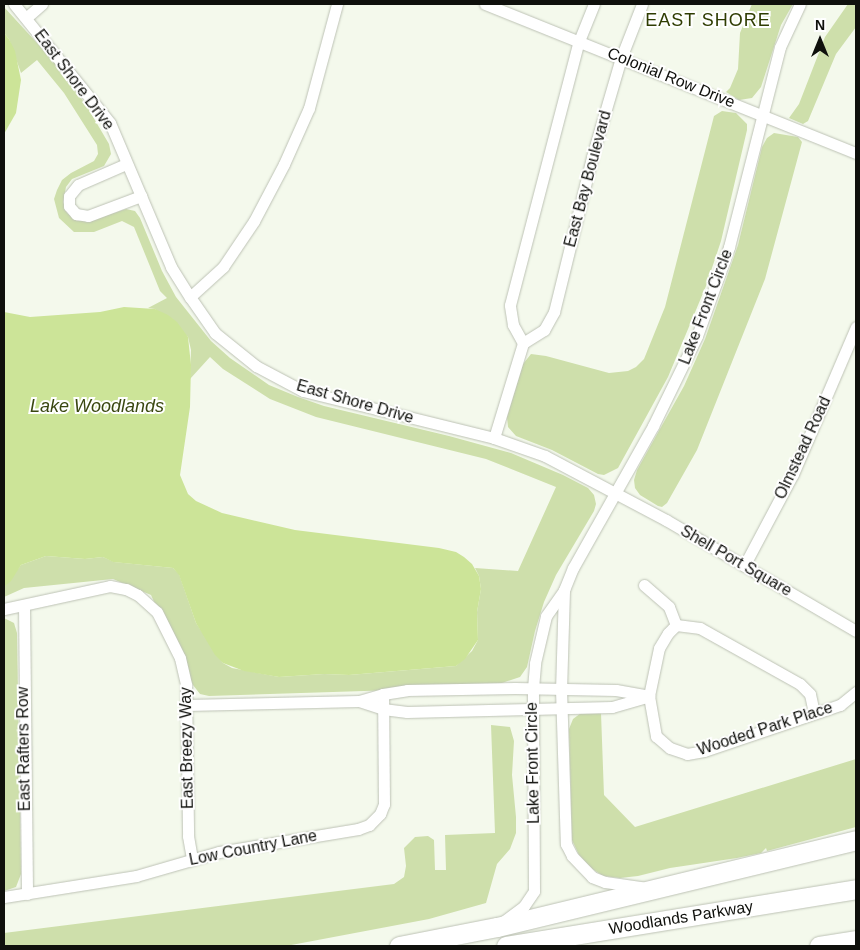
<!DOCTYPE html>
<html>
<head>
<meta charset="utf-8">
<style>
  body { margin:0 }
  #map { position:relative; width:860px; height:950px; overflow:hidden; background:#f4f9ec; font-family:Helvetica,sans-serif }
  div>[style] { position:absolute }
  .green>* { inset:0; background:#cedfab }
  .water>* { inset:0; background:#cce498 }
  .roads { filter:drop-shadow(0 0 1px #bdc2b5) drop-shadow(0 0 1px #bdc2b5) }
  .street>* { height:11px; margin:-5.5px; padding:0 5.5px; transform-origin:5.5px; border-radius:5.5px; background:#fff }
  .primary>* { height:19px; margin:-9.5px; padding:0 9.5px; transform-origin:9.5px; border-radius:9.5px; background:#fff }
  span { translate:-50% -50%; white-space:nowrap; text-align:center; line-height:1.15; -webkit-text-stroke:4px #fff; paint-order:stroke }
  .street-label { font-size:16px; color:#0f100c }
  .neighbourhood-label { font-size:18px; color:#2f3d02; letter-spacing:1px }
  .water-label { font-size:18px; color:#394710; font-style:italic }
  .frame { position:absolute; inset:0; border:5px solid #0f100c; pointer-events:none }
  .north { position:absolute; left:795px; top:15px; width:50px; height:50px; -webkit-text-stroke:4px #fff; paint-order:stroke; rotate:0deg; font-size:14px; font-weight:700; line-height:20px; text-align:center; color:#0f100c }
  .north::after { content:''; display:block; margin:auto; width:18px; height:22px; background:#0f100c; clip-path:polygon(50% 0,100% 100%,50% 72%,0 100%) }
</style>
</head>
<body>
<div id="map">
  <div class="green">
    <div style="clip-path:polygon(752px 4px,793px 4px,781px 25px,761px 87px,752px 98px,739px 100px,726px 92px,730px 88px,738px 69px,740px 33px)"></div>
    <div style="clip-path:polygon(848px 4px,856px 4px,856px 27px,836px 54px,808px 121px,803px 124px,789px 118px,799px 104px,825px 37px)"></div>
    <div style="clip-path:polygon(4px 7px,59px 67px,86px 105px,109px 144px,111px 154px,104px 166px,72px 179px,66px 187px,63px 202px,67px 213px,78px 221px,90px 221px,126px 209px,135px 211px,140px 218px,162px 271px,176px 297px,211px 341px,230px 358px,269px 385px,298px 397px,324px 406px,449px 436px,511px 453px,563px 475px,588px 488px,594px 495px,596px 504px,594px 511px,556px 575px,544px 602px,535px 631px,527px 667px,520px 677px,490px 687px,209px 696px,200px 694px,193px 685px,151px 595px,113px 579px,24px 588px,4px 597px,4px 587px,21px 565px,46px 556px,85px 559px,103px 557px,114px 562px,173px 568px,179px 574px,196px 623px,223px 663px,232px 668px,279px 677px,324px 674px,349px 675px,456px 666px,472px 651px,478px 640px,477px 612px,481px 589px,479px 576px,475px 568px,518px 571px,556px 487px,486px 459px,316px 417px,270px 399px,223px 369px,210px 357px,190px 379px,191px 350px,188px 337px,155px 309px,148px 308px,167px 298px,160px 291px,134px 227px,122px 221px,94px 232px,74px 232px,59px 218px,54px 199px,57px 190px,62px 180px,71px 173px,94px 161px,98px 154px,97px 145px,64px 93px,37px 60px,21px 73px,9px 39px,4px 33px)"></div>
    <div style="clip-path:polygon(722px 111px,736px 113px,747px 124px,747px 130px,721px 241px,706px 286px,668px 377px,618px 468px,604px 475px,598px 474px,552px 450px,516px 436px,508px 427px,507px 417px,523px 364px,531px 354px,546px 356px,609px 373px,628px 371px,636px 367px,644px 359px,665px 307px,714px 116px)"></div>
    <div style="clip-path:polygon(774px 133px,798px 137px,802px 142px,765px 279px,697px 450px,667px 503px,662px 507px,658px 506px,640px 495px,635px 488px,634px 480px,637px 470px,684px 386px,705px 339px,738px 245px,762px 147px,767px 138px)"></div>
    <div style="clip-path:polygon(4px 618px,14px 623px,17px 633px,21px 874px,16px 887px,4px 891px)"></div>
    <div style="clip-path:polygon(581px 713px,601px 713px,604px 795px,635px 827px,856px 759px,856px 827px,767px 851px,766px 848px,761px 853px,737px 858px,670px 868px,638px 876px,620px 878px,603px 876px,591px 868px,579px 855px,572px 840px,569px 729px,573px 719px)"></div>
    <div style="clip-path:polygon(491px 725px,510px 727px,514px 741px,512px 775px,516px 817px,516px 833px,510px 849px,497px 864px,486px 903px,429px 919px,286px 946px,4px 946px,4px 933px,394px 884px,404px 877px,406px 866px,404px 848px,415px 837px,428px 836px,434px 840px,435px 870px,446px 870px,445px 835px,495px 833px)"></div>
  </div>
  <div class="water">
    <div style="clip-path:polygon(4px 33px,9px 39px,15px 51px,21px 80px,16px 113px,4px 134px)"></div>
    <div style="clip-path:polygon(124px 307px,155px 309px,168px 315px,177px 322px,188px 337px,191px 365px,190px 407px,180px 475px,188px 494px,196px 501px,222px 513px,295px 530px,439px 548px,456px 552px,464px 557px,472px 564px,479px 576px,481px 589px,477px 612px,478px 640px,465px 659px,456px 666px,349px 675px,324px 674px,279px 677px,244px 671px,223px 663px,215px 655px,196px 623px,179px 575px,173px 568px,113px 562px,103px 557px,85px 559px,46px 556px,21px 565px,11px 581px,4px 587px,4px 312px,30px 317px,100px 312px)"></div>
  </div>
  <div class="roads">
    <div class="street">
      <div style="left:14px;top:4px;width:153px;rotate:51.1deg"></div>
      <div style="left:110px;top:123px;width:156px;rotate:67deg"></div>
      <div style="left:171px;top:267px;width:36px;rotate:58deg"></div>
      <div style="left:190px;top:297px;width:44px;rotate:55.2deg"></div>
      <div style="left:215px;top:333px;width:53px;rotate:38.8deg"></div>
      <div style="left:256px;top:366px;width:53px;rotate:28deg"></div>
      <div style="left:303px;top:391px;width:197px;rotate:13.8deg"></div>
      <div style="left:494px;top:438px;width:54px;rotate:19.4deg"></div>
      <div style="left:545px;top:456px;width:137px;rotate:27.9deg"></div>
      <div style="left:666px;top:520px;width:220px;rotate:30.3deg"></div>
      <div style="left:485px;top:4px;width:400px;rotate:21.9deg"></div>
      <div style="left:27px;top:17px;width:20px;rotate:-41deg"></div>
      <div style="left:126px;top:164px;width:52px;rotate:156.4deg"></div>
      <div style="left:78px;top:185px;width:14px;rotate:129deg"></div>
      <div style="left:69px;top:196px;width:10px;rotate:90deg"></div>
      <div style="left:69px;top:206px;width:11px;rotate:49deg"></div>
      <div style="left:76px;top:214px;width:12px;rotate:9deg"></div>
      <div style="left:88px;top:216px;width:57px;rotate:-20.7deg"></div>
      <div style="left:190px;top:297px;width:45px;rotate:-42.3deg"></div>
      <div style="left:223px;top:267px;width:55px;rotate:-56deg"></div>
      <div style="left:254px;top:221px;width:64px;rotate:-62.2deg"></div>
      <div style="left:284px;top:164px;width:61px;rotate:-65.9deg"></div>
      <div style="left:309px;top:108px;width:108px;rotate:-74.9deg"></div>
      <div style="left:523px;top:343px;width:21px;rotate:-119deg"></div>
      <div style="left:513px;top:325px;width:20px;rotate:-99deg"></div>
      <div style="left:510px;top:305px;width:273px;rotate:-75.4deg"></div>
      <div style="left:579px;top:41px;width:40px;rotate:-68deg"></div>
      <div style="left:494px;top:438px;width:99px;rotate:-73deg"></div>
      <div style="left:523px;top:343px;width:25px;rotate:-32deg"></div>
      <div style="left:544px;top:330px;width:21px;rotate:-61deg"></div>
      <div style="left:554px;top:312px;width:160px;rotate:-76.2deg"></div>
      <div style="left:592px;top:157px;width:103px;rotate:-73.7deg"></div>
      <div style="left:621px;top:58px;width:58px;rotate:-68.7deg"></div>
      <div style="left:744px;top:566px;width:104px;rotate:-62deg"></div>
      <div style="left:793px;top:474px;width:160px;rotate:-66.8deg"></div>
      <div style="left:644px;top:585px;width:33px;rotate:41deg"></div>
      <div style="left:669px;top:607px;width:19px;rotate:69deg"></div>
      <div style="left:564px;top:590px;width:99px;rotate:91.7deg"></div>
      <div style="left:561px;top:689px;width:155px;rotate:88.2deg"></div>
      <div style="left:566px;top:844px;width:13px;rotate:63deg"></div>
      <div style="left:572px;top:856px;width:29px;rotate:46deg"></div>
      <div style="left:592px;top:877px;width:14px;rotate:21deg"></div>
      <div style="left:605px;top:882px;width:37px;rotate:8deg"></div>
      <div style="left:24px;top:605px;width:289px;rotate:89.4deg"></div>
      <div style="left:4px;top:609px;width:108px;rotate:-12.2deg"></div>
      <div style="left:110px;top:586px;width:16px;rotate:11deg"></div>
      <div style="left:126px;top:589px;width:13px;rotate:27deg"></div>
      <div style="left:138px;top:595px;width:25px;rotate:42deg"></div>
      <div style="left:157px;top:612px;width:51px;rotate:63.4deg"></div>
      <div style="left:180px;top:658px;width:28px;rotate:77deg"></div>
      <div style="left:186px;top:685px;width:151px;rotate:89.2deg"></div>
      <div style="left:188px;top:836px;width:22px;rotate:80deg"></div>
      <div style="left:359px;top:701px;width:25px;rotate:18deg"></div>
      <div style="left:383px;top:709px;width:24px;rotate:7deg"></div>
      <div style="left:407px;top:712px;width:205px;rotate:-1.4deg"></div>
      <div style="left:612px;top:707px;width:36px;rotate:-16deg"></div>
      <div style="left:187px;top:705px;width:172px;rotate:-1.3deg"></div>
      <div style="left:359px;top:701px;width:25px;rotate:-16deg"></div>
      <div style="left:383px;top:694px;width:24px;rotate:-9deg"></div>
      <div style="left:407px;top:690px;width:108px;rotate:-1.1deg"></div>
      <div style="left:515px;top:688px;width:101px;rotate:1.1deg"></div>
      <div style="left:616px;top:690px;width:34px;rotate:10deg"></div>
      <div style="left:814px;top:713px;width:19px;rotate:-102deg"></div>
      <div style="left:810px;top:694px;width:14px;rotate:-135deg"></div>
      <div style="left:800px;top:684px;width:115px;rotate:-150.8deg"></div>
      <div style="left:700px;top:628px;width:24px;rotate:-173deg"></div>
      <div style="left:676px;top:625px;width:11px;rotate:135deg"></div>
      <div style="left:668px;top:633px;width:17px;rotate:121deg"></div>
      <div style="left:659px;top:648px;width:49px;rotate:101.8deg"></div>
      <div style="left:649px;top:696px;width:41px;rotate:80.1deg"></div>
      <div style="left:656px;top:736px;width:18px;rotate:41deg"></div>
      <div style="left:670px;top:748px;width:18px;rotate:19deg"></div>
      <div style="left:687px;top:754px;width:17px;rotate:-10deg"></div>
      <div style="left:704px;top:751px;width:144px;rotate:-18.7deg"></div>
      <div style="left:840px;top:705px;width:21px;rotate:-39deg"></div>
      <div style="left:4px;top:897px;width:134px;rotate:-9deg"></div>
      <div style="left:136px;top:876px;width:86px;rotate:-16.1deg"></div>
      <div style="left:219px;top:852px;width:141px;rotate:-9.4deg"></div>
      <div style="left:358px;top:829px;width:12px;rotate:-20deg"></div>
      <div style="left:369px;top:825px;width:16px;rotate:-45deg"></div>
      <div style="left:380px;top:814px;width:11px;rotate:-68deg"></div>
      <div style="left:384px;top:804px;width:110px;rotate:-90.5deg"></div>
      <div style="left:503px;top:922px;width:26px;rotate:-37deg"></div>
      <div style="left:524px;top:906px;width:18px;rotate:-56deg"></div>
      <div style="left:534px;top:891px;width:203px;rotate:-90.3deg"></div>
      <div style="left:533px;top:688px;width:25px;rotate:-85deg"></div>
      <div style="left:535px;top:663px;width:48px;rotate:-76.8deg"></div>
      <div style="left:546px;top:616px;width:32px;rotate:-55deg"></div>
      <div style="left:564px;top:590px;width:24px;rotate:-68deg"></div>
      <div style="left:573px;top:568px;width:163px;rotate:-60.6deg"></div>
      <div style="left:653px;top:426px;width:100px;rotate:-63.9deg"></div>
      <div style="left:697px;top:336px;width:95px;rotate:-70.2deg"></div>
      <div style="left:729px;top:247px;width:206px;rotate:-75.7deg"></div>
      <div style="left:780px;top:47px;width:47px;rotate:-65.1deg"></div>
    </div>
    <div class="primary">
      <div style="left:399px;top:946px;width:100px;rotate:-11deg"></div>
      <div style="left:497px;top:927px;width:369px;rotate:-13.6deg"></div>
      <div style="left:506px;top:946px;width:355px;rotate:-9.2deg"></div>
      <div style="left:819px;top:946px;width:37px;rotate:-9deg"></div>
    </div>
  </div>
  <div class="street-label">
    <span style="left:671px;top:78px;rotate:22deg">Colonial Row Drive</span>
    <span style="left:74px;top:80px;rotate:53deg">East Shore Drive</span>
    <span style="left:588px;top:179px;rotate:-75deg">East Bay Boulevard</span>
    <span style="left:706px;top:307px;rotate:-69deg">Lake Front Circle</span>
    <span style="left:355px;top:402px;rotate:16deg">East Shore Drive</span>
    <span style="left:803px;top:448px;rotate:-65deg">Olmstead Road</span>
    <span style="left:736px;top:561px;rotate:30deg">Shell Port Square</span>
    <span style="left:765px;top:729px;rotate:-18deg">Wooded Park Place</span>
    <span style="left:187px;top:748px;rotate:-91deg">East Breezy Way</span>
    <span style="left:24px;top:749px;rotate:-91deg">East Rafters Row</span>
    <span style="left:533px;top:763px;rotate:-91deg">Lake Front Circle</span>
    <span style="left:253px;top:848px;rotate:-11deg">Low Country Lane</span>
    <span style="left:681px;top:918px;rotate:-9deg">Woodlands Parkway</span>
  </div>
  <div class="neighbourhood-label">
    <span style="left:708px;top:20px">EAST SHORE</span>
  </div>
  <div class="water-label">
    <span style="left:97px;top:406px">Lake Woodlands</span>
  </div>
  <div class="frame"></div>
  <div class="north">N</div>
</div>
</body>
</html>
